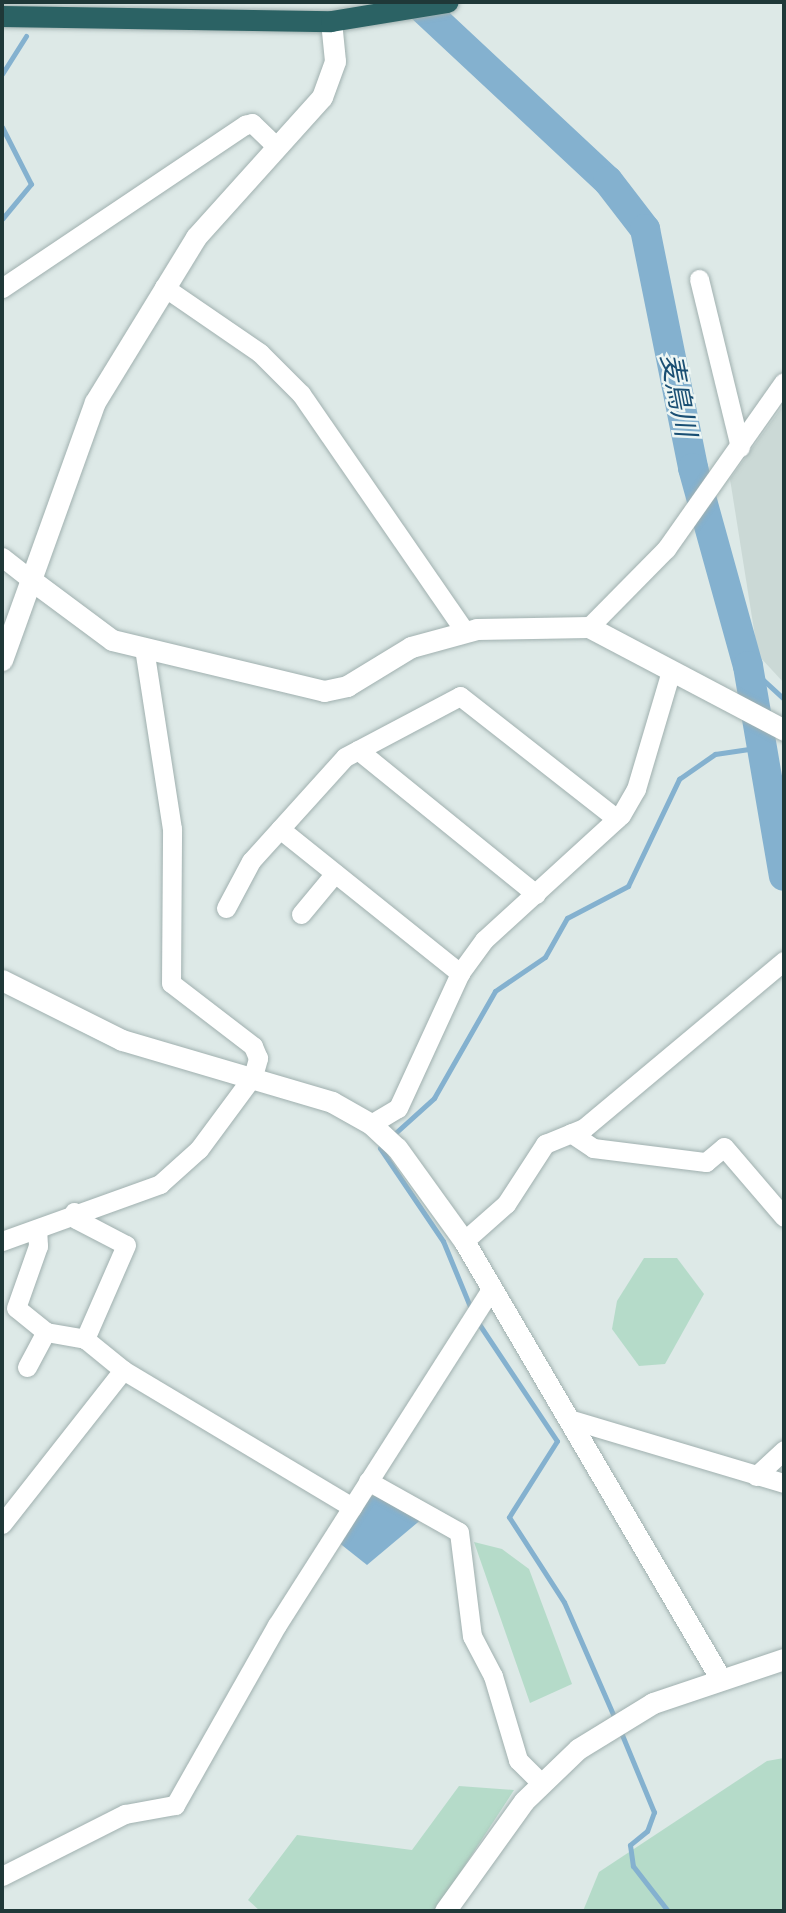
<!DOCTYPE html>
<html>
<head>
<meta charset="utf-8">
<style>
  body { margin:0 }
  #map { position:relative; width:786px; height:1913px; overflow:hidden; background:#dde9e7; font-family:Karla,"Noto Sans JP",sans-serif }
  div>[style] { position:absolute }
  .built>* { inset:0; background:#cbd9d6 }
  .green>* { inset:0; background:#b5dbc9 }
  .water>* { inset:0; background:#84b1cf }
  .stream>* { height:5px; margin:-2.5px; padding:0 2.5px; transform-origin:2.5px; border-radius:2.5px; background:#84b1cf }
  .river>* { height:30px; margin:-15px; padding:0 15px; transform-origin:15px; border-radius:15px; background:#84b1cf }
  .roads { filter:drop-shadow(0 0 2px #a0b0af) drop-shadow(0 0 2px #a0b0af) }
  .street>* { height:19px; margin:-9.5px; padding:0 9.5px; transform-origin:9.5px; border-radius:9.5px; background:#fff }
  .secondary>* { height:21px; margin:-10.5px; padding:0 10.5px; transform-origin:10.5px; border-radius:10.5px; background:#fff }
  .highway>* { height:21px; margin:-10.5px; padding:0 10.5px; transform-origin:10.5px; border-radius:10.5px; background:#2b6264 }
  span { translate:-50% -50%; white-space:nowrap; text-align:center; line-height:1.15; -webkit-text-stroke:5px #edf6f4; paint-order:stroke }
  .water-label { font-size:28px; color:#1a4f73; font-style:italic }
  .frame { position:absolute; inset:0; border:4px solid #1f3838; pointer-events:none }
</style>
</head>
<body>
<div id="map">
  <div class="built">
    <div style="clip-path:polygon(784px 404px,784px 683px,758px 655px,730px 479px)"></div>
  </div>
  <div class="green">
    <div style="clip-path:polygon(644px 1258px,677px 1258px,704px 1294px,665px 1364px,639px 1366px,612px 1329px,617px 1301px)"></div>
    <div style="clip-path:polygon(474px 1542px,502px 1549px,529px 1569px,572px 1684px,530px 1703px)"></div>
    <div style="clip-path:polygon(784px 1758px,784px 1911px,583px 1911px,599px 1872px,767px 1761px)"></div>
    <div style="clip-path:polygon(459px 1786px,514px 1790px,435px 1911px,260px 1911px,248px 1900px,297px 1835px,412px 1850px)"></div>
  </div>
  <div class="water">
    <div style="clip-path:polygon(379px 1495px,423px 1518px,367px 1565px,338px 1542px,367px 1497px)"></div>
  </div>
  <div class="stream">
    <div style="left:2px;top:74px;width:45px;rotate:-57.7deg"></div>
    <div style="left:2px;top:127px;width:64px;rotate:63deg"></div>
    <div style="left:31px;top:184px;width:45px;rotate:129.6deg"></div>
    <div style="left:748px;top:666px;width:49px;rotate:42.5deg"></div>
    <div style="left:392px;top:1136px;width:57px;rotate:-42.1deg"></div>
    <div style="left:434px;top:1098px;width:123px;rotate:-60.3deg"></div>
    <div style="left:495px;top:991px;width:60px;rotate:-34.2deg"></div>
    <div style="left:545px;top:957px;width:45px;rotate:-60.6deg"></div>
    <div style="left:567px;top:918px;width:69px;rotate:-27.7deg"></div>
    <div style="left:628px;top:886px;width:119px;rotate:-64.5deg"></div>
    <div style="left:679px;top:779px;width:44px;rotate:-34.8deg"></div>
    <div style="left:715px;top:754px;width:48px;rotate:-8.5deg"></div>
    <div style="left:385px;top:1143px;width:7px;rotate:135deg"></div>
    <div style="left:380px;top:1148px;width:112px;rotate:55.9deg"></div>
    <div style="left:443px;top:1241px;width:74px;rotate:67.6deg"></div>
    <div style="left:477px;top:1321px;width:144px;rotate:56.3deg"></div>
    <div style="left:557px;top:1441px;width:90px;rotate:122.3deg"></div>
    <div style="left:509px;top:1517px;width:101px;rotate:57.1deg"></div>
    <div style="left:564px;top:1602px;width:130px;rotate:66.4deg"></div>
    <div style="left:620px;top:1730px;width:89px;rotate:67.5deg"></div>
    <div style="left:654px;top:1812px;width:20px;rotate:110deg"></div>
    <div style="left:647px;top:1831px;width:22px;rotate:141deg"></div>
    <div style="left:630px;top:1845px;width:21px;rotate:82deg"></div>
    <div style="left:633px;top:1866px;width:57px;rotate:52.1deg"></div>
  </div>
  <div class="river">
    <div style="left:416px;top:2px;width:262px;rotate:43deg"></div>
    <div style="left:608px;top:181px;width:61px;rotate:52.4deg"></div>
    <div style="left:645px;top:229px;width:244px;rotate:78.6deg"></div>
    <div style="left:693px;top:468px;width:205px;rotate:74.5deg"></div>
    <div style="left:748px;top:666px;width:213px;rotate:80.3deg"></div>
  </div>
  <div class="roads">
    <div class="street">
      <div style="left:699px;top:279px;width:173px;rotate:76.3deg"></div>
      <div style="left:164px;top:287px;width:116px;rotate:34.5deg"></div>
      <div style="left:260px;top:353px;width:58px;rotate:45deg"></div>
      <div style="left:301px;top:394px;width:289px;rotate:55.4deg"></div>
      <div style="left:2px;top:288px;width:293px;rotate:-33.9deg"></div>
      <div style="left:245px;top:125px;width:7px;rotate:-16deg"></div>
      <div style="left:252px;top:123px;width:32px;rotate:44deg"></div>
      <div style="left:2px;top:557px;width:36px;rotate:38deg"></div>
      <div style="left:589px;top:627px;width:110px;rotate:-45.4deg"></div>
      <div style="left:666px;top:549px;width:204px;rotate:-54.8deg"></div>
      <div style="left:358px;top:750px;width:229px;rotate:39deg"></div>
      <div style="left:280px;top:829px;width:231px;rotate:38.7deg"></div>
      <div style="left:226px;top:908px;width:53px;rotate:-62deg"></div>
      <div style="left:251px;top:861px;width:140px;rotate:-47.9deg"></div>
      <div style="left:345px;top:757px;width:130px;rotate:-27.9deg"></div>
      <div style="left:460px;top:696px;width:199px;rotate:38.1deg"></div>
      <div style="left:301px;top:914px;width:53px;rotate:-50.3deg"></div>
      <div style="left:371px;top:1124px;width:31px;rotate:-31deg"></div>
      <div style="left:398px;top:1108px;width:149px;rotate:-65.3deg"></div>
      <div style="left:460px;top:973px;width:41px;rotate:-54deg"></div>
      <div style="left:484px;top:940px;width:185px;rotate:-42.4deg"></div>
      <div style="left:621px;top:815px;width:30px;rotate:-60deg"></div>
      <div style="left:636px;top:789px;width:120px;rotate:-73.5deg"></div>
      <div style="left:571px;top:1133px;width:27px;rotate:34deg"></div>
      <div style="left:593px;top:1148px;width:114px;rotate:7.1deg"></div>
      <div style="left:706px;top:1162px;width:23px;rotate:-40deg"></div>
      <div style="left:724px;top:1147px;width:92px;rotate:49.4deg"></div>
      <div style="left:74px;top:1212px;width:7px;rotate:74deg"></div>
      <div style="left:76px;top:1219px;width:56px;rotate:27.5deg"></div>
      <div style="left:126px;top:1245px;width:103px;rotate:113.6deg"></div>
      <div style="left:2px;top:1241px;width:168px;rotate:-19.8deg"></div>
      <div style="left:160px;top:1184px;width:52px;rotate:-41.9deg"></div>
      <div style="left:199px;top:1149px;width:91px;rotate:-53.5deg"></div>
      <div style="left:253px;top:1076px;width:19px;rotate:-74deg"></div>
      <div style="left:258px;top:1058px;width:13px;rotate:-113deg"></div>
      <div style="left:253px;top:1046px;width:103px;rotate:-142.5deg"></div>
      <div style="left:171px;top:983px;width:154px;rotate:-89.6deg"></div>
      <div style="left:172px;top:829px;width:182px;rotate:-98.8deg"></div>
      <div style="left:464px;top:1241px;width:56px;rotate:-41.4deg"></div>
      <div style="left:506px;top:1204px;width:72px;rotate:-57deg"></div>
      <div style="left:545px;top:1144px;width:42px;rotate:-22.3deg"></div>
      <div style="left:584px;top:1128px;width:261px;rotate:-39.9deg"></div>
      <div style="left:46px;top:1332px;width:40px;rotate:10deg"></div>
      <div style="left:85px;top:1339px;width:49px;rotate:39.2deg"></div>
      <div style="left:27px;top:1367px;width:40px;rotate:-62deg"></div>
      <div style="left:46px;top:1332px;width:38px;rotate:-141deg"></div>
      <div style="left:16px;top:1308px;width:66px;rotate:-70.5deg"></div>
      <div style="left:38px;top:1246px;width:17px;rotate:-93deg"></div>
      <div style="left:569px;top:1419px;width:224px;rotate:16.6deg"></div>
      <div style="left:756px;top:1476px;width:38px;rotate:-43deg"></div>
      <div style="left:368px;top:1481px;width:104px;rotate:29.3deg"></div>
      <div style="left:459px;top:1532px;width:105px;rotate:82.9deg"></div>
      <div style="left:472px;top:1636px;width:45px;rotate:62.3deg"></div>
      <div style="left:493px;top:1676px;width:88px;rotate:73.4deg"></div>
      <div style="left:518px;top:1760px;width:33px;rotate:45deg"></div>
      <div style="left:2px;top:1524px;width:196px;rotate:-51.8deg"></div>
      <div style="left:123px;top:1370px;width:267px;rotate:30.9deg"></div>
      <div style="left:2px;top:1876px;width:138px;rotate:-26.8deg"></div>
      <div style="left:125px;top:1814px;width:51px;rotate:-10.2deg"></div>
      <div style="left:175px;top:1805px;width:207px;rotate:-60.5deg"></div>
      <div style="left:277px;top:1625px;width:398px;rotate:-57.5deg"></div>
    </div>
    <div class="secondary">
      <div style="left:30px;top:579px;width:102px;rotate:36.6deg"></div>
      <div style="left:112px;top:640px;width:218px;rotate:13.5deg"></div>
      <div style="left:324px;top:691px;width:24px;rotate:-12deg"></div>
      <div style="left:347px;top:686px;width:75px;rotate:-31.4deg"></div>
      <div style="left:411px;top:647px;width:68px;rotate:-15.3deg"></div>
      <div style="left:477px;top:629px;width:112px;rotate:-1deg"></div>
      <div style="left:589px;top:627px;width:221px;rotate:27.8deg"></div>
      <div style="left:2px;top:660px;width:274px;rotate:-70.2deg"></div>
      <div style="left:95px;top:402px;width:193px;rotate:-58.5deg"></div>
      <div style="left:196px;top:237px;width:188px;rotate:-48deg"></div>
      <div style="left:322px;top:97px;width:38px;rotate:-70deg"></div>
      <div style="left:335px;top:61px;width:40px;rotate:-95.7deg"></div>
      <div style="left:2px;top:980px;width:134px;rotate:26.6deg"></div>
      <div style="left:122px;top:1040px;width:219px;rotate:16.4deg"></div>
      <div style="left:332px;top:1102px;width:45px;rotate:29.4deg"></div>
      <div style="left:371px;top:1124px;width:35px;rotate:43deg"></div>
      <div style="left:397px;top:1148px;width:115px;rotate:54.2deg"></div>
      <div style="left:464px;top:1241px;width:504px;rotate:59.62deg"></div>
      <div style="left:445px;top:1911px;width:135px;rotate:-54.3deg"></div>
      <div style="left:524px;top:1801px;width:75px;rotate:-43.9deg"></div>
      <div style="left:578px;top:1749px;width:88px;rotate:-31.5deg"></div>
      <div style="left:653px;top:1703px;width:138px;rotate:-18.6deg"></div>
    </div>
    <div class="highway">
      <div style="left:2px;top:16px;width:329px;rotate:0.9deg"></div>
      <div style="left:331px;top:21px;width:118px;rotate:-9.3deg"></div>
    </div>
  </div>
  <div class="water-label">
    <span style="left:678px;top:395px;rotate:79deg">麦鳥川</span>
  </div>
  <div class="frame"></div>
</div>
</body>
</html>
